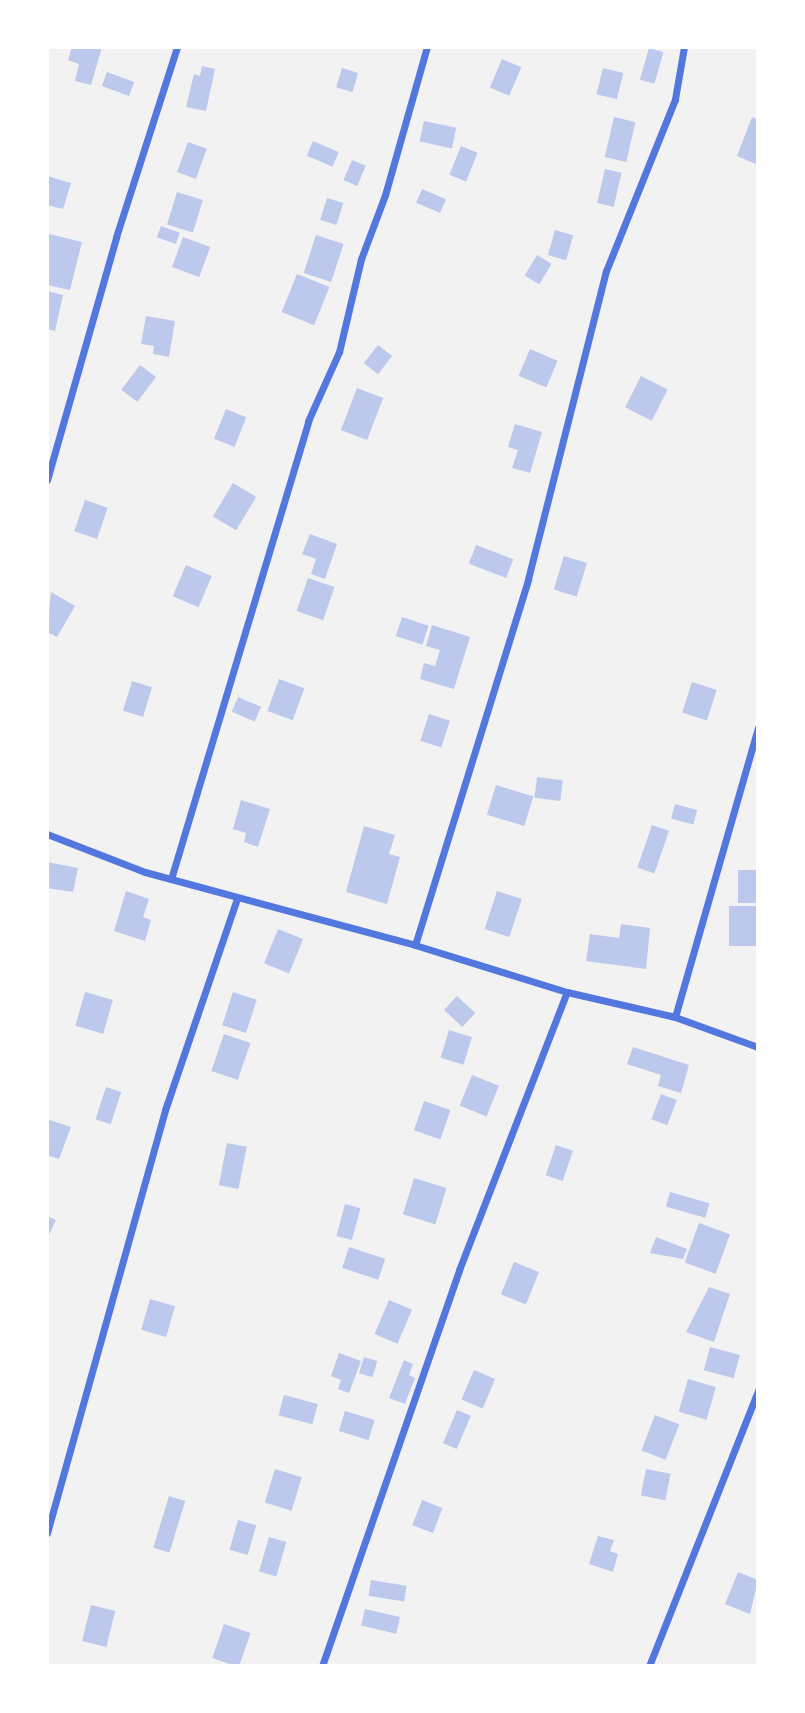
<!DOCTYPE html>
<html>
<head>
<meta charset="utf-8">
<style>
  body { margin:0 }
  #map { position:relative; width:805px; height:1713px; overflow:hidden; background:#f2f2f2; font-family:"DM Sans",sans-serif }
  div>[style] { position:absolute }
  .building>* { inset:0; background:#bdc9ec; transform-origin:0 0 }
  .minor>* { height:7px; margin:-3.5px; padding:0 3.5px; transform-origin:3.5px; border-radius:3.5px; background:#5277de }
  span { translate:-50% -50%; white-space:nowrap; text-align:center; line-height:1.15; -webkit-text-stroke:7px #fff; paint-order:stroke }
  .frame { position:absolute; inset:0; border:49px solid #fff; pointer-events:none }
</style>
</head>
<body>
<div id="map">
  <div class="building">
    <div style="clip-path:polygon(72px 47px,102px 47px,91px 85px,75px 81px,79px 64px,68px 60px)"></div>
    <div style="left:649px;top:48px;width:15px;height:33px;rotate:16deg"></div>
    <div style="left:502px;top:59px;width:21px;height:31px;rotate:23deg"></div>
    <div style="clip-path:polygon(202px 66px,215px 69px,206px 111px,186px 107px,194px 74px,200px 76px)"></div>
    <div style="left:342px;top:68px;width:17px;height:20px;rotate:17deg"></div>
    <div style="left:603px;top:68px;width:21px;height:27px;rotate:14deg"></div>
    <div style="left:107px;top:72px;width:29px;height:15px;rotate:20deg"></div>
    <div style="left:614px;top:117px;width:22px;height:41px;rotate:13deg"></div>
    <div style="clip-path:polygon(752px 117px,758px 119px,758px 165px,737px 156px)"></div>
    <div style="left:424px;top:121px;width:33px;height:21px;rotate:12deg"></div>
    <div style="left:313px;top:141px;width:28px;height:16px;rotate:23deg"></div>
    <div style="left:188px;top:142px;width:20px;height:32px;rotate:20deg"></div>
    <div style="left:461px;top:146px;width:18px;height:31px;rotate:22deg"></div>
    <div style="left:352px;top:160px;width:15px;height:22px;rotate:23deg"></div>
    <div style="left:605px;top:169px;width:17px;height:35px;rotate:13deg"></div>
    <div style="clip-path:polygon(47px 176px,71px 183px,63px 209px,47px 205px)"></div>
    <div style="left:422px;top:189px;width:26px;height:15px;rotate:23deg"></div>
    <div style="left:177px;top:192px;width:27px;height:34px;rotate:17deg"></div>
    <div style="left:327px;top:198px;width:17px;height:23px;rotate:17deg"></div>
    <div style="left:161px;top:226px;width:20px;height:12px;rotate:20deg"></div>
    <div style="left:555px;top:230px;width:19px;height:26px;rotate:16deg"></div>
    <div style="clip-path:polygon(49px 234px,82px 242px,70px 290px,47px 285px)"></div>
    <div style="left:316px;top:235px;width:29px;height:40px;rotate:18deg"></div>
    <div style="left:183px;top:237px;width:29px;height:32px;rotate:20deg"></div>
    <div style="left:537px;top:255px;width:17px;height:24px;rotate:31deg"></div>
    <div style="left:297px;top:274px;width:35px;height:41px;rotate:22deg"></div>
    <div style="clip-path:polygon(47px 291px,63px 295px,55px 331px,47px 329px)"></div>
    <div style="clip-path:polygon(146px 316px,175px 321px,169px 357px,153px 354px,154px 346px,141px 344px)"></div>
    <div style="left:378px;top:345px;width:18px;height:23px;rotate:38deg"></div>
    <div style="left:530px;top:349px;width:30px;height:29px;rotate:23deg"></div>
    <div style="left:140px;top:365px;width:20px;height:31px;rotate:37deg"></div>
    <div style="left:641px;top:376px;width:30px;height:35px;rotate:27deg"></div>
    <div style="left:357px;top:388px;width:28px;height:45px;rotate:21deg"></div>
    <div style="left:226px;top:409px;width:22px;height:32px;rotate:22deg"></div>
    <div style="clip-path:polygon(515px 424px,542px 432px,530px 473px,512px 468px,518px 450px,508px 447px)"></div>
    <div style="left:233px;top:483px;width:27px;height:39px;rotate:31deg"></div>
    <div style="left:85px;top:500px;width:24px;height:33px;rotate:19deg"></div>
    <div style="clip-path:polygon(310px 534px,337px 544px,325px 579px,311px 574px,316px 559px,302px 554px)"></div>
    <div style="left:476px;top:545px;width:40px;height:20px;rotate:21deg"></div>
    <div style="left:564px;top:556px;width:24px;height:35px;rotate:17deg"></div>
    <div style="left:186px;top:565px;width:28px;height:34px;rotate:23deg"></div>
    <div style="left:308px;top:578px;width:28px;height:35px;rotate:19deg"></div>
    <div style="clip-path:polygon(51px 592px,75px 606px,57px 637px,47px 632px)"></div>
    <div style="left:402px;top:617px;width:28px;height:20px;rotate:18deg"></div>
    <div style="clip-path:polygon(432px 625px,470px 637px,454px 689px,420px 679px,424px 663px,435px 666px,440px 650px,426px 646px)"></div>
    <div style="left:279px;top:679px;width:27px;height:34px;rotate:20deg"></div>
    <div style="left:132px;top:681px;width:21px;height:31px;rotate:17deg"></div>
    <div style="left:692px;top:682px;width:26px;height:32px;rotate:18deg"></div>
    <div style="left:238px;top:697px;width:25px;height:16px;rotate:23deg"></div>
    <div style="left:429px;top:714px;width:22px;height:28px;rotate:18deg"></div>
    <div style="left:537px;top:777px;width:26px;height:21px;rotate:7deg"></div>
    <div style="left:496px;top:785px;width:39px;height:31px;rotate:17deg"></div>
    <div style="clip-path:polygon(241px 800px,270px 809px,258px 847px,244px 842px,246px 833px,233px 829px)"></div>
    <div style="left:675px;top:804px;width:23px;height:15px;rotate:15deg"></div>
    <div style="left:652px;top:825px;width:18px;height:45px;rotate:19deg"></div>
    <div style="clip-path:polygon(364px 826px,395px 835px,389px 854px,400px 857px,387px 904px,346px 892px)"></div>
    <div style="clip-path:polygon(47px 862px,78px 868px,73px 892px,47px 888px)"></div>
    <div style="left:738px;top:870px;width:20px;height:33px"></div>
    <div style="clip-path:polygon(126px 891px,149px 899px,143px 917px,151px 920px,145px 941px,114px 931px)"></div>
    <div style="left:497px;top:891px;width:26px;height:40px;rotate:18deg"></div>
    <div style="left:758px;top:906px;width:40px;height:29px;rotate:90deg"></div>
    <div style="clip-path:polygon(621px 924px,650px 928px,646px 969px,586px 961px,590px 934px,619px 938px)"></div>
    <div style="left:278px;top:929px;width:27px;height:37px;rotate:22deg"></div>
    <div style="left:85px;top:992px;width:29px;height:35px;rotate:16deg"></div>
    <div style="left:233px;top:992px;width:25px;height:35px;rotate:18deg"></div>
    <div style="left:457px;top:996px;width:25px;height:19px;rotate:43deg"></div>
    <div style="left:449px;top:1030px;width:24px;height:29px;rotate:17deg"></div>
    <div style="left:224px;top:1034px;width:28px;height:39px;rotate:19deg"></div>
    <div style="clip-path:polygon(633px 1047px,689px 1065px,681px 1093px,658px 1086px,661px 1075px,627px 1064px)"></div>
    <div style="left:472px;top:1075px;width:29px;height:33px;rotate:22deg"></div>
    <div style="left:106px;top:1087px;width:16px;height:34px;rotate:18deg"></div>
    <div style="left:661px;top:1094px;width:17px;height:27px;rotate:21deg"></div>
    <div style="left:424px;top:1101px;width:28px;height:31px;rotate:19deg"></div>
    <div style="clip-path:polygon(47px 1119px,71px 1127px,59px 1159px,47px 1155px)"></div>
    <div style="left:227px;top:1143px;width:20px;height:43px;rotate:11deg"></div>
    <div style="left:556px;top:1145px;width:18px;height:32px;rotate:19deg"></div>
    <div style="left:414px;top:1178px;width:34px;height:38px;rotate:17deg"></div>
    <div style="left:670px;top:1192px;width:41px;height:15px;rotate:16deg"></div>
    <div style="left:345px;top:1204px;width:16px;height:33px;rotate:15deg"></div>
    <div style="clip-path:polygon(47px 1216px,56px 1220px,47px 1239px)"></div>
    <div style="left:699px;top:1223px;width:33px;height:42px;rotate:20deg"></div>
    <div style="clip-path:polygon(656px 1237px,687px 1249px,683px 1259px,650px 1253px)"></div>
    <div style="left:349px;top:1247px;width:38px;height:22px;rotate:18deg"></div>
    <div style="left:514px;top:1262px;width:27px;height:35px;rotate:22deg"></div>
    <div style="clip-path:polygon(709px 1287px,730px 1294px,714px 1342px,686px 1332px)"></div>
    <div style="left:150px;top:1299px;width:26px;height:32px;rotate:16deg"></div>
    <div style="left:389px;top:1300px;width:25px;height:37px;rotate:23deg"></div>
    <div style="left:710px;top:1347px;width:31px;height:24px;rotate:15deg"></div>
    <div style="clip-path:polygon(339px 1353px,361px 1361px,349px 1393px,338px 1389px,341px 1380px,331px 1376px)"></div>
    <div style="left:364px;top:1357px;width:14px;height:17px;rotate:17deg"></div>
    <div style="clip-path:polygon(404px 1360px,413px 1364px,409px 1375px,415px 1378px,405px 1404px,389px 1398px)"></div>
    <div style="left:474px;top:1370px;width:23px;height:32px;rotate:23deg"></div>
    <div style="left:688px;top:1379px;width:29px;height:34px;rotate:16deg"></div>
    <div style="left:284px;top:1395px;width:35px;height:21px;rotate:15deg"></div>
    <div style="left:457px;top:1410px;width:15px;height:36px;rotate:23deg"></div>
    <div style="left:345px;top:1411px;width:31px;height:21px;rotate:17deg"></div>
    <div style="left:655px;top:1415px;width:26px;height:38px;rotate:21deg"></div>
    <div style="left:275px;top:1469px;width:28px;height:35px;rotate:17deg"></div>
    <div style="left:646px;top:1469px;width:25px;height:27px;rotate:11deg"></div>
    <div style="left:169px;top:1496px;width:17px;height:54px;rotate:17deg"></div>
    <div style="left:422px;top:1500px;width:22px;height:27px;rotate:21deg"></div>
    <div style="left:238px;top:1520px;width:19px;height:31px;rotate:16deg"></div>
    <div style="clip-path:polygon(598px 1536px,614px 1540px,610px 1551px,618px 1554px,613px 1572px,589px 1564px)"></div>
    <div style="left:269px;top:1537px;width:18px;height:36px;rotate:16deg"></div>
    <div style="clip-path:polygon(738px 1572px,758px 1580px,750px 1614px,725px 1604px)"></div>
    <div style="left:371px;top:1580px;width:36px;height:16px;rotate:9deg"></div>
    <div style="left:91px;top:1605px;width:25px;height:37px;rotate:14deg"></div>
    <div style="left:365px;top:1609px;width:36px;height:17px;rotate:13deg"></div>
    <div style="left:224px;top:1624px;width:28px;height:36px;rotate:19deg"></div>
  </div>
  <div class="minor">
    <div style="left:47px;top:480px;width:253px;rotate:-74.1deg"></div>
    <div style="left:116px;top:237px;width:200px;rotate:-72.2deg"></div>
    <div style="left:47px;top:834px;width:105px;rotate:21.2deg"></div>
    <div style="left:145px;top:872px;width:280px;rotate:15.1deg"></div>
    <div style="left:415px;top:945px;width:159px;rotate:17.2deg"></div>
    <div style="left:567px;top:992px;width:111px;rotate:13deg"></div>
    <div style="left:675px;top:1017px;width:88px;rotate:19.9deg"></div>
    <div style="left:171px;top:879px;width:478px;rotate:-73.3deg"></div>
    <div style="left:308px;top:421px;width:76px;rotate:-65.8deg"></div>
    <div style="left:339px;top:352px;width:96px;rotate:-76.7deg"></div>
    <div style="left:361px;top:259px;width:68px;rotate:-69.4deg"></div>
    <div style="left:385px;top:195px;width:154px;rotate:-74.2deg"></div>
    <div style="left:415px;top:945px;width:383px;rotate:-72.8deg"></div>
    <div style="left:528px;top:579px;width:318px;rotate:-75.8deg"></div>
    <div style="left:606px;top:271px;width:185px;rotate:-68.1deg"></div>
    <div style="left:675px;top:99px;width:53px;rotate:-80.2deg"></div>
    <div style="left:675px;top:1017px;width:301px;rotate:-74deg"></div>
    <div style="left:47px;top:1533px;width:439px;rotate:-74.4deg"></div>
    <div style="left:165px;top:1110px;width:224px;rotate:-71.2deg"></div>
    <div style="left:322px;top:1666px;width:419px;rotate:-70.9deg"></div>
    <div style="left:459px;top:1270px;width:298px;rotate:-68.8deg"></div>
    <div style="left:649px;top:1666px;width:297px;rotate:-68.4deg"></div>
  </div>
  <div class="frame"></div>
</div>
</body>
</html>
